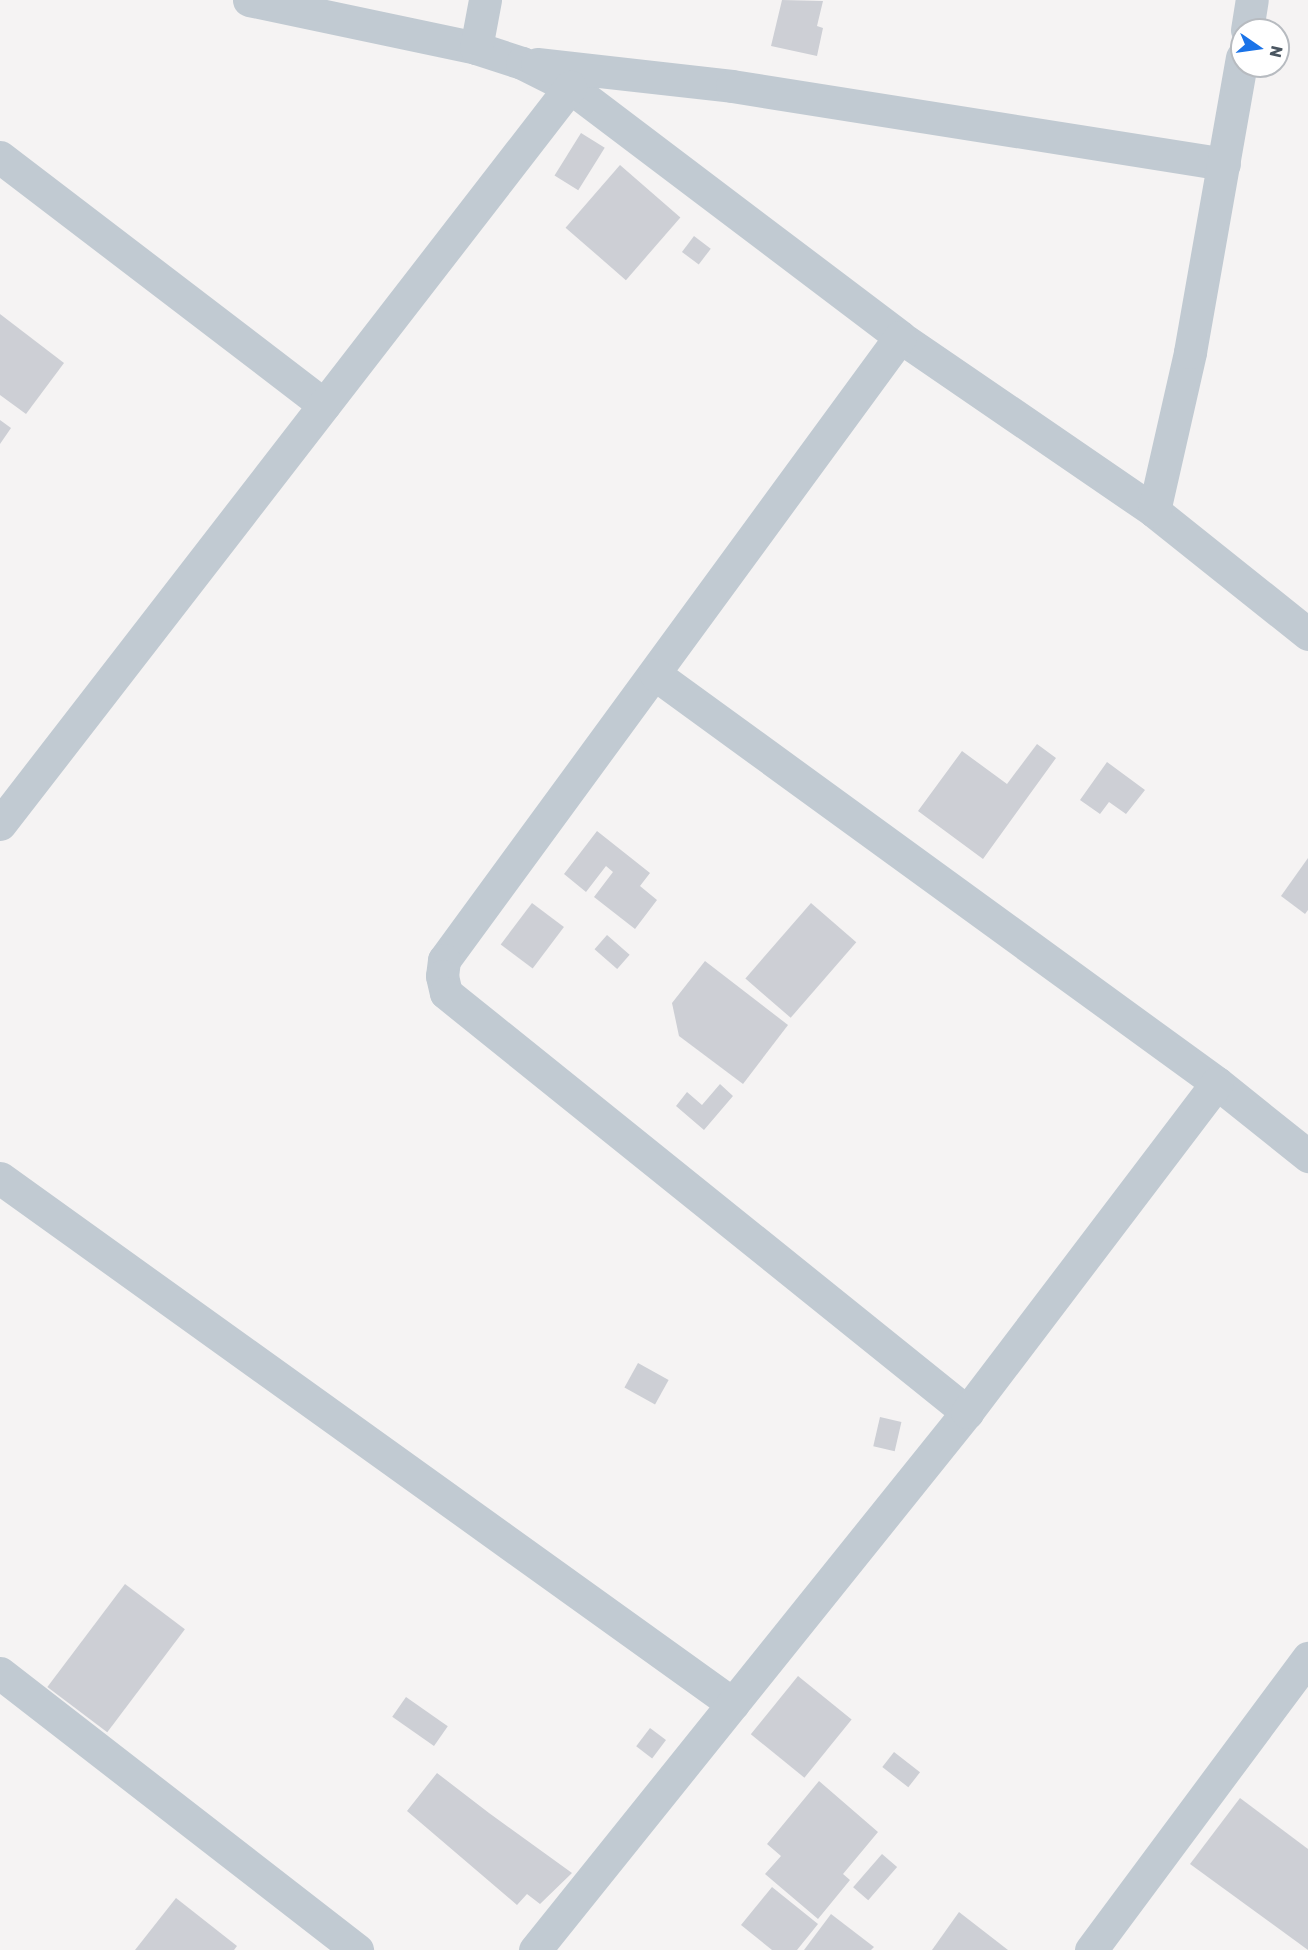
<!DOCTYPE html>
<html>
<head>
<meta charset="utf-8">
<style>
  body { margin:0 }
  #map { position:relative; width:1308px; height:1950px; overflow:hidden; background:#f5f3f3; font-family:Rubik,sans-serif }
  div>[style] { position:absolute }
  .building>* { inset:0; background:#cdcfd5; transform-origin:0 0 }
  .minor>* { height:33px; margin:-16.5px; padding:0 16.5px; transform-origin:16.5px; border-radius:16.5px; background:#c1cad2 }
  span { translate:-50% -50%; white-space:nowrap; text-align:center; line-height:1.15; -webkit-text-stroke:4.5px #fff; paint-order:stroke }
  .north { position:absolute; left:1230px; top:18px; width:60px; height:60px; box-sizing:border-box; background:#fff; border:2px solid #b7bbc0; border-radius:50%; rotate:103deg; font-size:16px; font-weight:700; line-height:24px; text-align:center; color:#4a5661 }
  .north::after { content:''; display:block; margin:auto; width:21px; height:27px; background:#1a73e8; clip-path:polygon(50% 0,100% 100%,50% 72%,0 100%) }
</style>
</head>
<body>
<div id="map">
  <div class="building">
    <div style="clip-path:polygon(782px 0,823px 1px,817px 26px,823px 28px,817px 56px,771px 46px)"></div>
    <div style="left:581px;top:133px;width:28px;height:50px;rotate:32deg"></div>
    <div style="left:620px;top:165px;width:80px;height:83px;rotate:41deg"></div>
    <div style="left:694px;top:236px;width:21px;height:20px;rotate:37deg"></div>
    <div style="clip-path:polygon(0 314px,64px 363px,26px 414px,0 395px)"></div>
    <div style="clip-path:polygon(0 420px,11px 428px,0 444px)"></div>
    <div style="clip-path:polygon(1037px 744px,1056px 758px,983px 859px,918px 811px,962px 751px,1007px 784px)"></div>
    <div style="clip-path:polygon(1107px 762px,1145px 790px,1126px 814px,1109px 802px,1100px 814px,1080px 800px)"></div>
    <div style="clip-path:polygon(597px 831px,650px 873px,640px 886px,657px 900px,635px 929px,594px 897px,613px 872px,606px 866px,586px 892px,564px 874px)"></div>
    <div style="clip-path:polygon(1308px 858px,1308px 910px,1305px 914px,1281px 896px)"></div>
    <div style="left:532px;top:903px;width:40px;height:52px;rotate:37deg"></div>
    <div style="left:811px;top:903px;width:60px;height:100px;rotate:41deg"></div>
    <div style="left:607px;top:935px;width:30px;height:19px;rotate:41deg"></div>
    <div style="clip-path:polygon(705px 961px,788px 1025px,743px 1084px,679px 1036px,672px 1003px)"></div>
    <div style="clip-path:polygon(720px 1084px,733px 1096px,704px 1130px,676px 1106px,687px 1092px,702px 1105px)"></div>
    <div style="left:638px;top:1363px;width:35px;height:28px;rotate:29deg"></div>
    <div style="left:880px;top:1417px;width:22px;height:30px;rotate:13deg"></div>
    <div style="left:125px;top:1584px;width:75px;height:129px;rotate:37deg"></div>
    <div style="left:798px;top:1676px;width:69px;height:75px;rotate:39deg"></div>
    <div style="left:406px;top:1697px;width:51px;height:24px;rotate:35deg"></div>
    <div style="left:650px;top:1728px;width:20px;height:23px;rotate:37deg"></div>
    <div style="left:894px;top:1752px;width:33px;height:19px;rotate:38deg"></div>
    <div style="clip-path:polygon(437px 1773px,489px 1813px,572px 1873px,540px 1904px,527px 1894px,517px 1905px,407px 1811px)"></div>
    <div style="clip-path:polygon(819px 1781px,878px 1832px,843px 1874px,850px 1880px,818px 1919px,765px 1874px,781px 1856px,767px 1844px)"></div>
    <div style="clip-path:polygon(1240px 1798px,1308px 1849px,1308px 1950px,1190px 1864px)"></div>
    <div style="left:882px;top:1854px;width:20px;height:44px;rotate:41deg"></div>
    <div style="clip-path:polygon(772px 1887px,818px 1924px,797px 1950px,772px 1950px,741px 1925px)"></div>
    <div style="clip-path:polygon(176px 1898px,237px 1946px,234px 1950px,135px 1950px)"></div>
    <div style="clip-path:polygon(959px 1912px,1008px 1950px,932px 1950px)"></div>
    <div style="clip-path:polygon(831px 1914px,874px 1947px,871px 1950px,804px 1950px)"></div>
  </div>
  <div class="minor">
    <div style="left:249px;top:0;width:232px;rotate:11.9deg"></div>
    <div style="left:476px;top:48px;width:48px;rotate:18.1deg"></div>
    <div style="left:522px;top:63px;width:54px;rotate:26.6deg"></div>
    <div style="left:570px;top:87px;width:414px;rotate:37.1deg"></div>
    <div style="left:900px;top:337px;width:308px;rotate:34.4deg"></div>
    <div style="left:1154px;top:511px;width:197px;rotate:38.6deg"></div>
    <div style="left:1247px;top:30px;width:30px;rotate:-81deg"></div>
    <div style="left:476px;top:48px;width:49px;rotate:-79.4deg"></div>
    <div style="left:537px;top:64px;width:196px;rotate:6.4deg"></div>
    <div style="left:732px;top:86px;width:498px;rotate:9deg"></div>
    <div style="left:0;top:157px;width:408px;rotate:37.4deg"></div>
    <div style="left:900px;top:337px;width:772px;rotate:126.2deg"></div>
    <div style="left:444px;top:960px;width:16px;rotate:97deg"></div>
    <div style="left:442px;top:976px;width:17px;rotate:77deg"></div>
    <div style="left:446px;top:993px;width:669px;rotate:38.81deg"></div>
    <div style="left:1154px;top:511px;width:163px;rotate:-77.2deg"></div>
    <div style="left:1190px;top:352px;width:299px;rotate:-80deg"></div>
    <div style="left:656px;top:675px;width:694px;rotate:36.03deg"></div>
    <div style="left:1217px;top:1083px;width:117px;rotate:38.7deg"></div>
    <div style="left:0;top:824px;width:932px;rotate:-52.28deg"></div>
    <div style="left:0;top:1178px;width:902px;rotate:35.66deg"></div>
    <div style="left:0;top:1673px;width:452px;rotate:37.8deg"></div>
    <div style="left:535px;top:1950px;width:690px;rotate:-51.24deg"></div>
    <div style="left:967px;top:1412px;width:413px;rotate:-52.8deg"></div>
    <div style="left:1091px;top:1950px;width:364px;rotate:-53.4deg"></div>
  </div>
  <div class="north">N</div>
</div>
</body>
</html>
